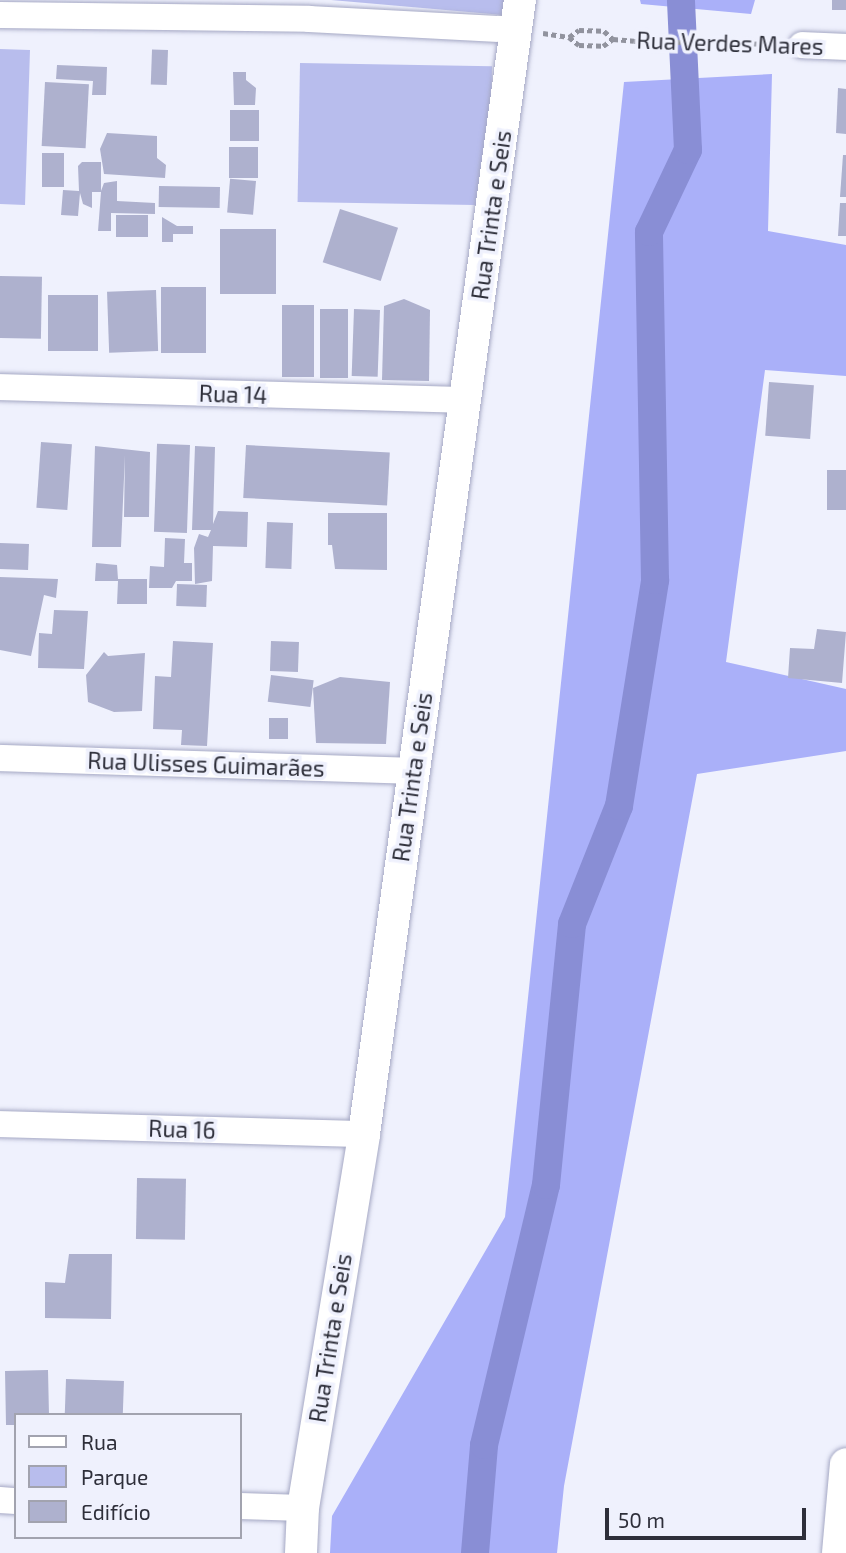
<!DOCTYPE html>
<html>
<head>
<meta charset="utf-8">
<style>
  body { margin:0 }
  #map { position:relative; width:846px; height:1553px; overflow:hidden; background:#eff1fd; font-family:"Exo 2",sans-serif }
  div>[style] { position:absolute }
  .green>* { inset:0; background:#b8bded; transform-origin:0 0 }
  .forest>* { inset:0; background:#aab0f9 }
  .canal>* { height:28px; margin:-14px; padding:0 14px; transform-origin:14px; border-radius:14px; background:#898ed5 }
  .building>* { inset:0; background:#aeb1ce; transform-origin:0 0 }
  .path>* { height:4.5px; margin-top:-2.25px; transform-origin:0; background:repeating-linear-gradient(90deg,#91939e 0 5px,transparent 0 8.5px) }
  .roads { filter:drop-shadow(0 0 2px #a5a8c4) drop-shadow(0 0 2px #a5a8c4) }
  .minor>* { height:26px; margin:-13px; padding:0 13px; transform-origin:13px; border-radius:13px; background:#fff }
  .tertiary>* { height:32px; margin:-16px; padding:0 16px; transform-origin:16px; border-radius:16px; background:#fff }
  span { translate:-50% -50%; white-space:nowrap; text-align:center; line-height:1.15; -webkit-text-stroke:7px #eff1fd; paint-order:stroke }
  .street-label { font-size:23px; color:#2e2f3a }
  .legend { position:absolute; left:14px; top:1413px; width:228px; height:126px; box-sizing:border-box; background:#eff1fd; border:2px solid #a2a3af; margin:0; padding:9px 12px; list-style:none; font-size:21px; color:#2e2f3a }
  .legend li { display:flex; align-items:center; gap:14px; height:35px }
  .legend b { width:35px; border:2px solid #a2a3af }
  .scale { position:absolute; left:605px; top:1508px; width:201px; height:32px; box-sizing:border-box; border:4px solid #2e2f3a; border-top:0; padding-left:9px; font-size:21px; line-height:24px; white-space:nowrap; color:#2e2f3a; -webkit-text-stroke:5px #eff1fd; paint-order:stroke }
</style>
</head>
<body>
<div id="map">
  <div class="green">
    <div style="clip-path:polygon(331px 0,505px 0,503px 15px)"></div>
    <div style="clip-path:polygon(0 49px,30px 50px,25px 205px,0 204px)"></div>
    <div style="left:300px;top:63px;width:192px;height:139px;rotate:1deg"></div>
  </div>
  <div class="forest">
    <div style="clip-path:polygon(640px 0,755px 0,751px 14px,641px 4px)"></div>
    <div style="clip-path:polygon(772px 74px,768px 231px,846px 245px,846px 376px,765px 370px,726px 662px,846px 689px,846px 751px,697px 774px,564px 1486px,557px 1553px,330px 1553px,332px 1516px,505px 1217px,624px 82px)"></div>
  </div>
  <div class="canal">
    <div style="left:475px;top:1553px;width:108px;rotate:-85.2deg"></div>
    <div style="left:484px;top:1445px;width:267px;rotate:-76.6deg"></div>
    <div style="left:546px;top:1185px;width:262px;rotate:-84.3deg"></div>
    <div style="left:572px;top:924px;width:127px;rotate:-68.3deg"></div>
    <div style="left:619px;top:806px;width:229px;rotate:-80.9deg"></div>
    <div style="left:655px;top:580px;width:348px;rotate:-91deg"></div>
    <div style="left:649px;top:232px;width:91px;rotate:-64.6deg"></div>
    <div style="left:688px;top:150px;width:150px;rotate:-92.7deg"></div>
  </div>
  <div class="building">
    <div style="left:832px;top:0;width:14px;height:10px"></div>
    <div style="left:168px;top:50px;width:35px;height:16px;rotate:92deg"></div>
    <div style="clip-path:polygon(57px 65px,107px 67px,106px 95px,92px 95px,93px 81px,56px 79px)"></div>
    <div style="clip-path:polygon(233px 72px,246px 72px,246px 80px,256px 88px,255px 105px,234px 105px)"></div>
    <div style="left:45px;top:82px;width:44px;height:64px;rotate:3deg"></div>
    <div style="clip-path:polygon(838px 88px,846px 89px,846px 134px,836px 133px)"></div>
    <div style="left:259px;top:110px;width:31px;height:29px;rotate:90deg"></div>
    <div style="clip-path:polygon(107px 133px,157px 136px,157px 158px,166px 165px,165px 178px,104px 174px,100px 149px)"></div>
    <div style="left:229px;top:147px;width:29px;height:31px"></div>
    <div style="left:42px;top:153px;width:22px;height:34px"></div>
    <div style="clip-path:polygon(843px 155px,846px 155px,846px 197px,840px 197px)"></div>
    <div style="clip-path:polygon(82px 162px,101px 162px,101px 191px,104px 183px,117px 181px,117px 201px,155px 203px,155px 214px,111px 213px,111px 231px,98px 231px,101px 192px,92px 192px,92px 208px,83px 204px,80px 193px,78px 216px,61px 215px,63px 190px,79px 191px,78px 166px)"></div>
    <div style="left:256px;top:181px;width:34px;height:26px;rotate:95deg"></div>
    <div style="left:159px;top:186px;width:61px;height:21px;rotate:1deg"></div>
    <div style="clip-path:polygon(840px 203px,846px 203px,846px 236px,838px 236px)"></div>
    <div style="left:340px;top:209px;width:61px;height:56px;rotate:18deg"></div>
    <div style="left:116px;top:215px;width:32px;height:22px"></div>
    <div style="clip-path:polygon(162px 217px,177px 226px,193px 226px,193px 234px,173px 234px,173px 242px,162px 242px)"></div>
    <div style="left:220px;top:229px;width:56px;height:65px"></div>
    <div style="left:0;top:276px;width:42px;height:62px;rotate:1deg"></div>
    <div style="left:161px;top:287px;width:45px;height:66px"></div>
    <div style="left:156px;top:290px;width:61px;height:49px;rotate:88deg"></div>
    <div style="left:48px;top:295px;width:50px;height:56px"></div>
    <div style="clip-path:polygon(404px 299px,430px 310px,429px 381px,382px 380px,384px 306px)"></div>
    <div style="left:282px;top:305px;width:32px;height:72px"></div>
    <div style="left:320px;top:309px;width:28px;height:69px"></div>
    <div style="left:354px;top:309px;width:26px;height:67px;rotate:2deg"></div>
    <div style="left:769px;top:382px;width:45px;height:54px;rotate:4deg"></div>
    <div style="left:41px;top:442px;width:31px;height:66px;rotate:4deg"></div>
    <div style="left:190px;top:445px;width:88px;height:33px;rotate:92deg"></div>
    <div style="left:246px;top:445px;width:144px;height:53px;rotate:3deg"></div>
    <div style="clip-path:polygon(95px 446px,150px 452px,149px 517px,124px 517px,125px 455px,121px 547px,92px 547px)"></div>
    <div style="clip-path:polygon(195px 446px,215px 447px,213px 524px,218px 511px,248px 512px,247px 547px,213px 546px,212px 581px,195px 584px,194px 548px,199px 534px,208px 537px,211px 530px,192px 530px)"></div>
    <div style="left:827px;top:470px;width:19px;height:40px"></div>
    <div style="clip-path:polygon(328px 513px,387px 513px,387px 570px,335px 569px,332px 545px,328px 545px)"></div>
    <div style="left:267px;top:522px;width:26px;height:46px;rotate:2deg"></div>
    <div style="clip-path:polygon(165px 538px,185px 539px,184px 563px,192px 563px,192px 581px,176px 581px,172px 588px,149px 588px,150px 566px,164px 567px)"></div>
    <div style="left:0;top:543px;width:29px;height:26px;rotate:2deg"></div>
    <div style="clip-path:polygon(96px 563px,117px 565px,118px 579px,147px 579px,147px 604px,117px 604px,118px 581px,95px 581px)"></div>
    <div style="clip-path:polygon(0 577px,58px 579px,56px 598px,44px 595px,31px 656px,0 650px)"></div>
    <div style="left:177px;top:584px;width:30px;height:22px;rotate:2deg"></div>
    <div style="clip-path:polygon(54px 610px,88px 611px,84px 669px,38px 668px,39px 633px,52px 634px)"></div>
    <div style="clip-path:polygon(817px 629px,846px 632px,842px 683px,788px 678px,790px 648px,814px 649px)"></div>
    <div style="clip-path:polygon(173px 641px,213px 643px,207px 746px,181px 745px,182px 730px,153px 729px,155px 676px,171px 677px)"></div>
    <div style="left:271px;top:641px;width:28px;height:30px;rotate:2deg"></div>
    <div style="clip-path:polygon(104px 652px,108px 656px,145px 653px,142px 711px,114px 712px,88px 702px,86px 675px)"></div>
    <div style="left:271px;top:675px;width:43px;height:27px;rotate:7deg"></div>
    <div style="clip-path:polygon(340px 677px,390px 682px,386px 744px,316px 743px,313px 688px)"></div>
    <div style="left:288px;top:718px;width:21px;height:19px;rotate:90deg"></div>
    <div style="left:137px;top:1178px;width:49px;height:61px;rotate:1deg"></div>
    <div style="clip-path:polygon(69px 1254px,112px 1254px,111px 1319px,45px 1318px,45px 1282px,65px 1283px)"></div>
    <div style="clip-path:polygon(48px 1370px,49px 1415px,16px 1415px,16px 1425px,6px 1425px,5px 1371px)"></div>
    <div style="left:66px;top:1379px;width:58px;height:36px;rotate:2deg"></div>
  </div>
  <div class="path">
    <div style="left:543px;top:33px;width:26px;rotate:9deg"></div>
    <div style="left:569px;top:37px;width:13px;rotate:39deg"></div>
    <div style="left:579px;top:45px;width:24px;rotate:2deg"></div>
    <div style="left:603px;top:46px;width:12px;rotate:-35deg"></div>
    <div style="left:569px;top:37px;width:12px;rotate:-35deg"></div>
    <div style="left:579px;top:30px;width:25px;rotate:2deg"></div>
    <div style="left:604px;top:31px;width:12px;rotate:42deg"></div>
    <div style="left:613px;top:39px;width:21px;rotate:5deg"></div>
    <div style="left:634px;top:41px;width:143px;rotate:1.2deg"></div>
  </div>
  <div class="roads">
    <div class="minor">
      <div style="left:0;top:15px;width:309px;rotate:0.7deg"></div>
      <div style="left:309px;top:19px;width:207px;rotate:3deg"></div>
      <div style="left:802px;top:45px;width:44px;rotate:2.6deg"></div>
      <div style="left:0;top:387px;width:466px;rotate:1.6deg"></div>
      <div style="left:0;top:758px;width:412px;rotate:1.8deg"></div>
      <div style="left:0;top:1124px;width:364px;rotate:1.6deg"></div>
      <div style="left:0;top:1500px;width:16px;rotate:4deg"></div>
      <div style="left:240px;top:1506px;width:63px;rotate:1.8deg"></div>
    </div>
    <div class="tertiary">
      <div style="left:301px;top:1553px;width:45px;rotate:-87.5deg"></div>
      <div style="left:303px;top:1508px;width:379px;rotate:-80.7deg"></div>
      <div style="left:364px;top:1134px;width:1145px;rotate:-82.17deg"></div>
      <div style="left:838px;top:1553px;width:89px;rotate:-84.9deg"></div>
    </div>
  </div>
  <div class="street-label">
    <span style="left:730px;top:43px;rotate:2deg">Rua Verdes Mares</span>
    <span style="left:491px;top:215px;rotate:-82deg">Rua Trinta e Seis</span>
    <span style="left:233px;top:394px;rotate:2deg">Rua 14</span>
    <span style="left:206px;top:764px;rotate:2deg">Rua Ulisses Guimarães</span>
    <span style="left:412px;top:777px;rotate:-82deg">Rua Trinta e Seis</span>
    <span style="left:182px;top:1129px;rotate:2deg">Rua 16</span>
    <span style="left:330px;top:1338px;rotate:-81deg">Rua Trinta e Seis</span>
  </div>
  <ul class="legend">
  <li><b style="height:9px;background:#fff"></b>Rua</li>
  <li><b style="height:19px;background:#b8bded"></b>Parque</li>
  <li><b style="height:19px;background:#aeb1ce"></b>Edifício</li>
  </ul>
  <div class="scale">50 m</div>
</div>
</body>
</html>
